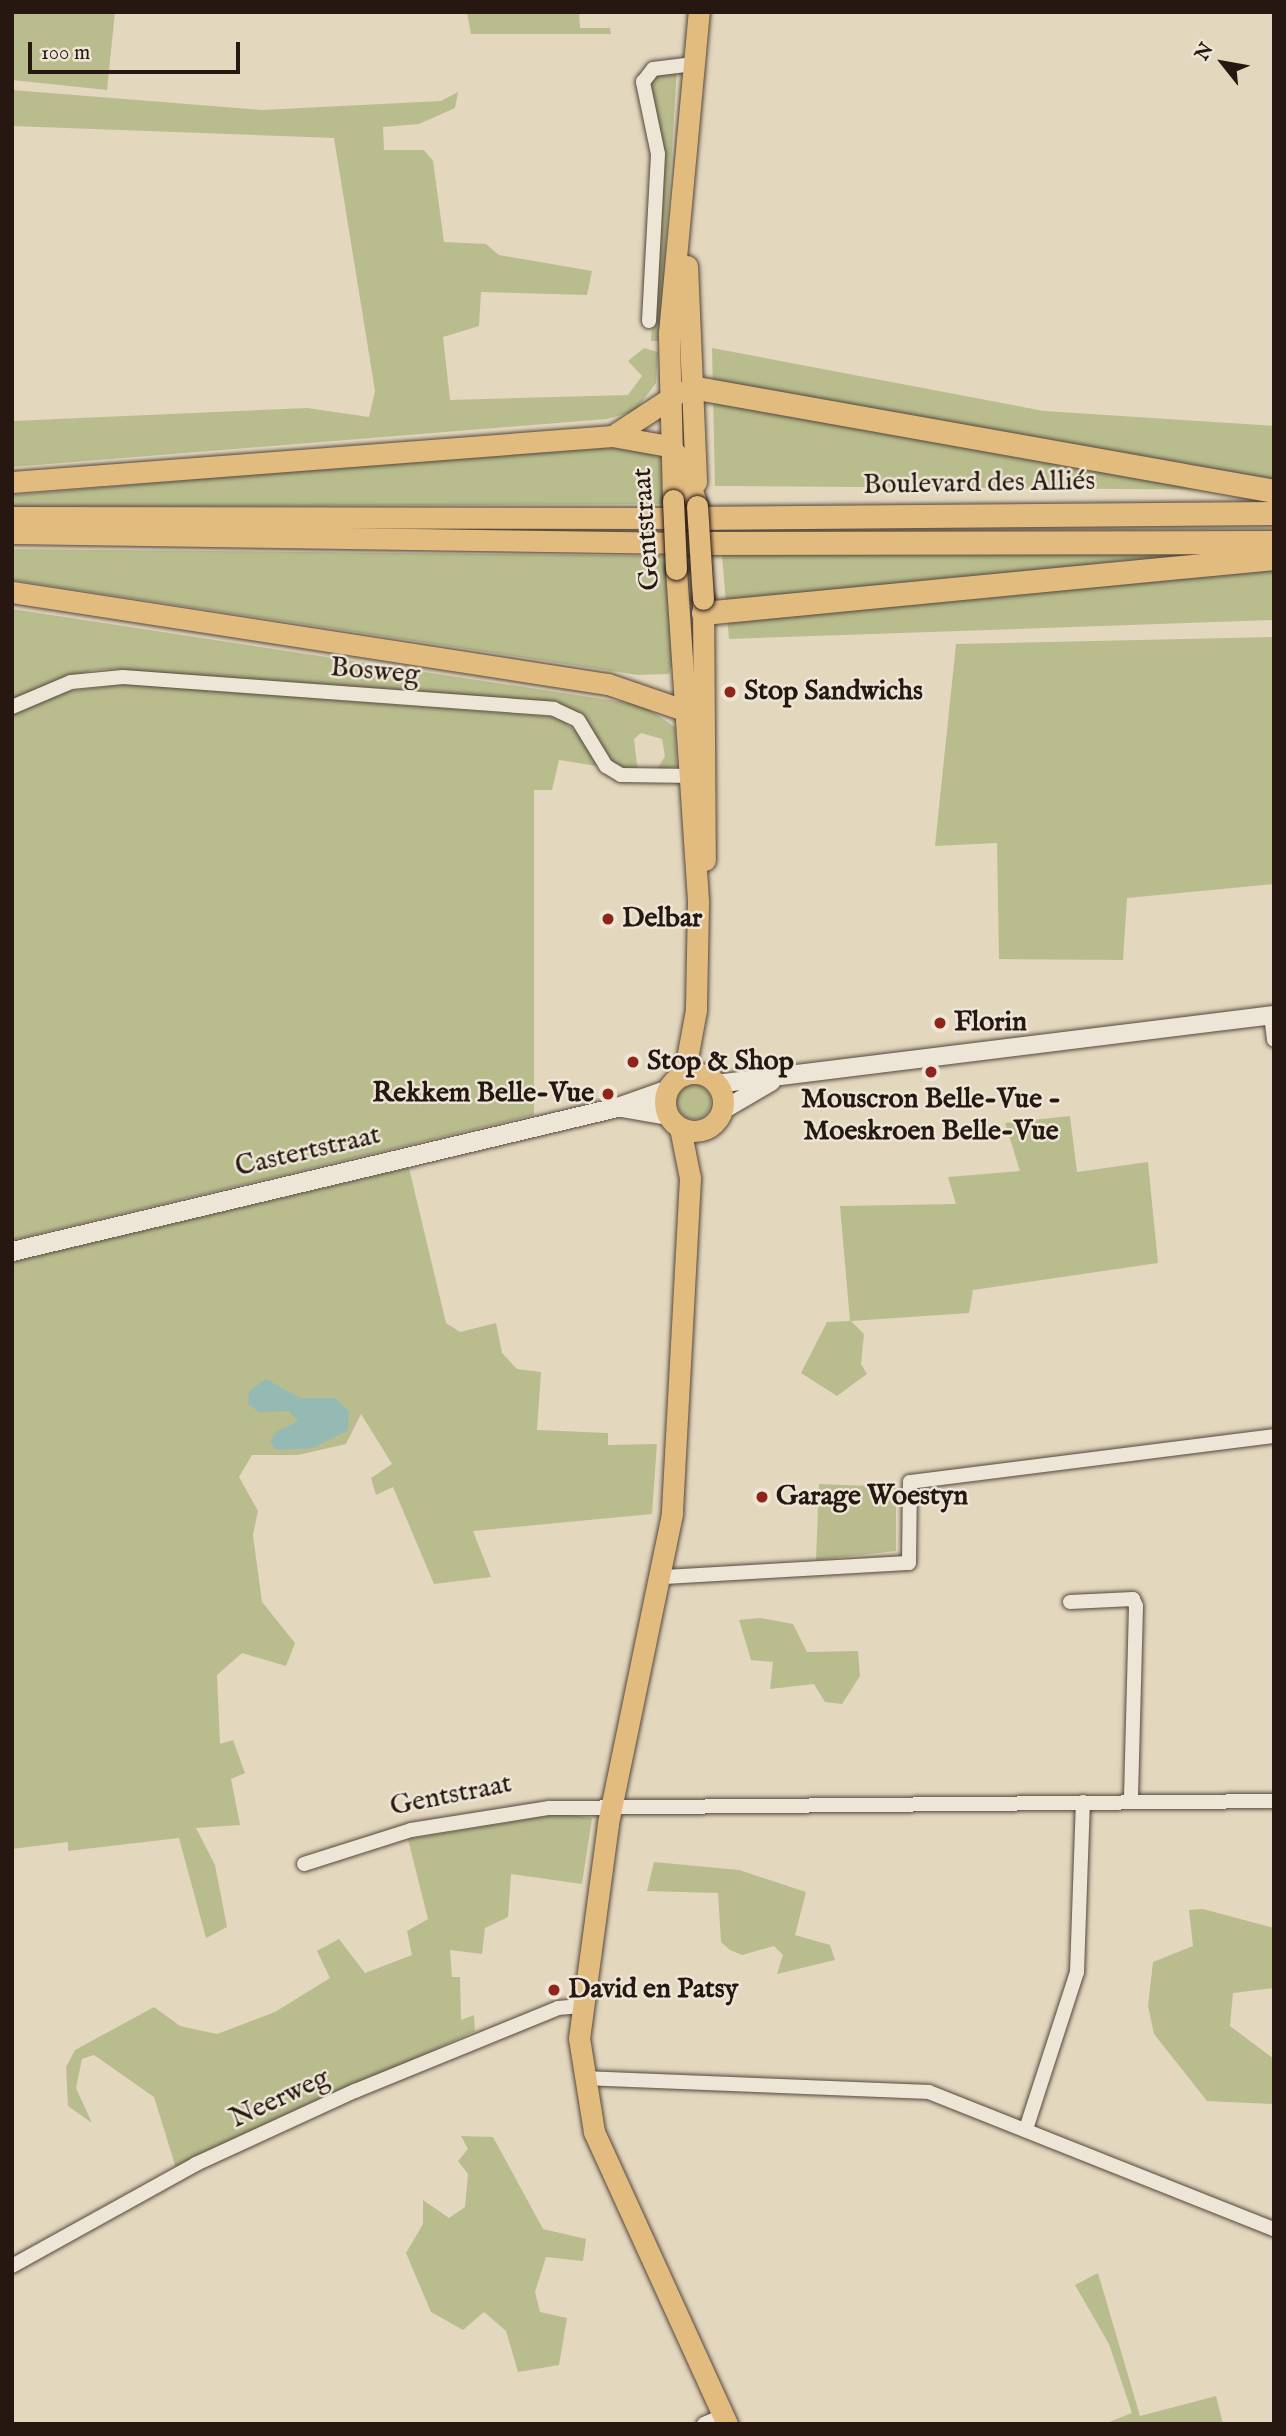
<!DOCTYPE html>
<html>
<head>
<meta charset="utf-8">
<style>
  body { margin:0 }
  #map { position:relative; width:1286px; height:2436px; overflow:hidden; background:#e3d7be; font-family:"IM FELL English",serif }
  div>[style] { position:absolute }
  .green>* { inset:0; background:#b9bd8e }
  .round { border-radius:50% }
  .water>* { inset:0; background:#95b9b3 }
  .roads { filter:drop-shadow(0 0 2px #55473c) drop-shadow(0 0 2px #55473c) }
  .minor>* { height:14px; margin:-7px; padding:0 7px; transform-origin:7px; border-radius:7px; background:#ede5d5 }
  .tertiary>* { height:18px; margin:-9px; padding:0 9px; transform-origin:9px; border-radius:9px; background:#ede5d5 }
  .secondary>* { height:19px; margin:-9.5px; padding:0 9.5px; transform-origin:9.5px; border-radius:9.5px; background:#ede5d5 }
  .primary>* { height:21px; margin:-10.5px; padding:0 10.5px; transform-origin:10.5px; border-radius:10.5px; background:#e2bc7f }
  .primary>.ring { margin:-10.5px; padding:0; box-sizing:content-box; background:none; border:21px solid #e2bc7f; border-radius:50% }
  .trunk>* { height:23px; margin:-11.5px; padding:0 11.5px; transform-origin:11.5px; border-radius:11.5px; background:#e2bc7f }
  .bridges { filter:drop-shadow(0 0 2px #261711) drop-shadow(0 0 2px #261711) }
  .primary-bridge>* { height:21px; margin:-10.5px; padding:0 10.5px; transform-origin:10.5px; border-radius:10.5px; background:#e2bc7f }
  .dots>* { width:19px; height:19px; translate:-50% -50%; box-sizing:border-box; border:4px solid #ede5d5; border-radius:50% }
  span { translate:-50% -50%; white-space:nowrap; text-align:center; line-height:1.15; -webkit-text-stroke:5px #ede5d5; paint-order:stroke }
  .street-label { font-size:28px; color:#261711 }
  .poi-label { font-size:28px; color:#261711; font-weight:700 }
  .left { translate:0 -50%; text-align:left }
  .right { translate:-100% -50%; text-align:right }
  .frame { position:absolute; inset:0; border:14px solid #261711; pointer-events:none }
  .north { position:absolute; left:1188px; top:28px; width:70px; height:70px; -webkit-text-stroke:5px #ede5d5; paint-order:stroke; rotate:301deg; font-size:19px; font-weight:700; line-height:28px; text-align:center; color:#261711 }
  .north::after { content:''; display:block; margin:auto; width:24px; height:32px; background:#261711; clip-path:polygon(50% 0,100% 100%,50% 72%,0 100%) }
  .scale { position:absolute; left:28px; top:42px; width:212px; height:32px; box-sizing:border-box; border:4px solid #261711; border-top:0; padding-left:9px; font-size:21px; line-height:24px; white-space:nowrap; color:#261711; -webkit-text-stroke:5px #ede5d5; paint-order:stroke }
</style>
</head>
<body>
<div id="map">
  <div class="green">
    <div style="clip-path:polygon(12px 12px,115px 12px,107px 90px,12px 80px)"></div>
    <div style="clip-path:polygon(467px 12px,579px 12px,580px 28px,610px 28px,611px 34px,471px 34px)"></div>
    <div style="clip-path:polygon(677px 69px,660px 341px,651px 341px,661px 181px,648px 93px,652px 74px)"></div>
    <div style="clip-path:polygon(12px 90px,262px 110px,441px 101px,458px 92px,455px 108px,419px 124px,383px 127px,384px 150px,424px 150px,433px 161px,444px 242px,486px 244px,499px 255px,592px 271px,587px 295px,481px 292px,479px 326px,443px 337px,450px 400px,628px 395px,642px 376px,628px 361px,644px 348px,658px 352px,656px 383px,635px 411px,607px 419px,12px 467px,12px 421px,307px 408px,369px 417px,375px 391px,334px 138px,12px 126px)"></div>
    <div style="clip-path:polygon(712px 348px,1044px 411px,1274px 426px,1274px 490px,715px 486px)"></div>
    <div style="clip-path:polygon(618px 443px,654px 446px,662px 457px,664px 504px,12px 507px,12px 495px)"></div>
    <div style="clip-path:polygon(721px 543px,1274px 551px,1274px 620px,729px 639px)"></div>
    <div style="clip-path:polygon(12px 549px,666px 556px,673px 663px,669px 674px,638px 675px,12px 580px)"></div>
    <div style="clip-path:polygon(12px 609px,642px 705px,675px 727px,677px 766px,656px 771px,665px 756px,662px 739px,641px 733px,634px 739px,638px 773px,614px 766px,579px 713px,523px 703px,115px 669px,92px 670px,12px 702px)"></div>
    <div style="clip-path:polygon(1274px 637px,1274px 884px,1127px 898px,1123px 960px,999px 959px,997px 843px,935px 846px,956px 644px)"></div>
    <div style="clip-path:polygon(125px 684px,557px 717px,580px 734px,597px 766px,559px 760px,552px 790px,534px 790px,534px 1115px,12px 1240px,12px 713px,65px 692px)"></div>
    <div class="round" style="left:677px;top:1085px;width:34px;height:34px"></div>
    <div style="clip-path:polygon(1070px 1116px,1077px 1172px,1148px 1162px,1158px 1263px,973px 1290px,969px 1313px,851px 1321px,864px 1334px,861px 1364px,867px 1374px,837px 1396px,801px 1373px,827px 1322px,850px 1321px,840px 1206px,956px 1204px,948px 1177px,1020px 1171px,1005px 1123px)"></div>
    <div style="clip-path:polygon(409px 1168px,446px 1323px,460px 1332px,496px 1323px,502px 1353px,517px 1369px,541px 1372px,537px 1430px,608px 1433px,608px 1445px,657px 1444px,652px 1514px,473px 1531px,491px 1577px,434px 1584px,393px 1487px,376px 1495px,371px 1478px,392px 1464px,361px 1414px,346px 1444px,298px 1455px,252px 1455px,239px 1477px,258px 1511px,253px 1535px,262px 1602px,295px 1643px,286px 1666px,242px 1653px,217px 1675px,220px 1744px,233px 1740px,245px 1773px,231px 1779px,240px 1825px,196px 1828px,215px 1865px,227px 1927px,206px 1938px,179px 1838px,68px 1851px,68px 1842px,12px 1849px,12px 1262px)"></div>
    <div style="clip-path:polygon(819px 1484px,896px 1487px,896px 1551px,816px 1560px)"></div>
    <div style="clip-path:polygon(760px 1618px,793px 1624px,807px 1652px,858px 1651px,860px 1676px,842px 1704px,825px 1702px,814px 1684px,770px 1689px,773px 1662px,751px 1660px,739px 1620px)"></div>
    <div style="clip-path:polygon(560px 1814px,592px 1818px,582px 1884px,511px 1874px,508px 1917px,485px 1928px,482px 1954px,450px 1950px,452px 1977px,460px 1977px,461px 2020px,474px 2015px,475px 2031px,176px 2168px,154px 2097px,94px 2055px,82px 2059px,76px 2088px,92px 2123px,68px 2106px,66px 2067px,75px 2050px,154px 2007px,180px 2026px,217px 2034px,275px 2012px,330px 1978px,317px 1951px,339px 1939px,365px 1973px,412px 1955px,407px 1931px,428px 1919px,408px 1839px)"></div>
    <div style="clip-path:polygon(654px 1862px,739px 1870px,806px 1892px,795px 1935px,830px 1945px,835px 1960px,777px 1974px,783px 1955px,774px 1946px,742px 1955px,730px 1950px,721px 1942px,718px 1893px,647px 1891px)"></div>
    <div style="clip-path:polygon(1203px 1909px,1274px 1928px,1274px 1988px,1233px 1993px,1230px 2026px,1274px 2059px,1274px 2104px,1207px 2101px,1154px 2034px,1148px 2006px,1153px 1962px,1193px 1946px,1189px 1910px)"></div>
    <div style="clip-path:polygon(461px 2136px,493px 2137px,543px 2229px,586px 2239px,583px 2261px,546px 2257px,535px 2292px,540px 2312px,567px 2318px,559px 2365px,518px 2372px,506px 2331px,484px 2312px,463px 2330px,431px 2312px,406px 2253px,423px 2224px,423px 2200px,449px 2218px,465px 2207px,468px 2174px,458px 2161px,468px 2149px)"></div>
    <div style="clip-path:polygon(1098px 2273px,1140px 2416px,1216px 2396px,1223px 2424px,1104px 2424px,1132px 2413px,1109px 2344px,1075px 2285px)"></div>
  </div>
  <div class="water">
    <div style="clip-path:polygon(266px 1379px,300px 1398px,336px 1398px,349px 1412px,348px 1430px,312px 1448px,276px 1450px,270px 1442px,276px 1432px,298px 1421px,289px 1411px,259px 1412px,248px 1404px,249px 1391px)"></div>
  </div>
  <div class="roads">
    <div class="minor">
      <div style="left:649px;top:321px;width:167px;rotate:-86.9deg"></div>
      <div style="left:658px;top:154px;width:74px;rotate:-101.8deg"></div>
      <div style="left:643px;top:82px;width:16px;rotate:-52deg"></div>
      <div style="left:653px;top:69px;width:41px;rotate:-7deg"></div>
      <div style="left:12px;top:707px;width:64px;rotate:-23deg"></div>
      <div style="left:71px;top:682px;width:52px;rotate:-5.5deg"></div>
      <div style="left:123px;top:677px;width:432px;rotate:4.2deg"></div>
      <div style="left:554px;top:709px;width:26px;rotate:25deg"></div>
      <div style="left:578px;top:720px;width:54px;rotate:58.7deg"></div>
      <div style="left:606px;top:766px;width:17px;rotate:31deg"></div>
      <div style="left:621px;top:775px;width:75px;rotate:0.8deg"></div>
      <div style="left:1271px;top:1015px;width:25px;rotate:83deg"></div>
      <div style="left:663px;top:1577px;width:246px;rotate:-3.3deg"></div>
      <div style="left:909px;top:1563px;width:81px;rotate:-89.3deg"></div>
      <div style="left:910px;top:1482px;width:367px;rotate:-7.2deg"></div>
      <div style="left:1070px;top:1602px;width:63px;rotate:-2.7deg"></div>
      <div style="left:1133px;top:1599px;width:8px;rotate:67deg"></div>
      <div style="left:1136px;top:1606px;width:196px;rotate:91.5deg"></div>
      <div style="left:304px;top:1864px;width:112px;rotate:-17.6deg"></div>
      <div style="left:411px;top:1830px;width:140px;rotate:-9.1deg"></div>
      <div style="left:549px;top:1808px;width:725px;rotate:-0.55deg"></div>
      <div style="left:583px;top:2078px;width:346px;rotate:2.3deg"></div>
      <div style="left:929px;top:2092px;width:371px;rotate:21.7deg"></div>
      <div style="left:1026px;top:2129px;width:165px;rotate:-72deg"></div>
      <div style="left:1077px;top:1972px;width:170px;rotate:-88deg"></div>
      <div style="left:12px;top:2266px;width:210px;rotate:-29deg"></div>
      <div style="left:196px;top:2164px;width:175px;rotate:-24.7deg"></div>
      <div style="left:355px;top:2091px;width:219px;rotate:-22.2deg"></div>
      <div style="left:558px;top:2008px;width:23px;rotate:-5deg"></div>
      <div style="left:704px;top:2424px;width:21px;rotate:-23deg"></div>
    </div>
    <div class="tertiary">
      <div style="left:716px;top:1084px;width:562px;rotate:-7.05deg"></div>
      <div style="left:723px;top:1110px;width:56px;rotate:-30.3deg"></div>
    </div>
    <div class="secondary">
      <div style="left:621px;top:1107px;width:48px;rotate:9.7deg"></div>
      <div style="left:12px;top:1251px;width:622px;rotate:-13.39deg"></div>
      <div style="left:617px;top:1107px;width:54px;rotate:-19.4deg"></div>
    </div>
    <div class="primary">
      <div style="left:687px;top:266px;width:216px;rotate:87.6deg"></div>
      <div style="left:614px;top:435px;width:73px;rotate:-33.3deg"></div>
      <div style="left:12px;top:482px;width:602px;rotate:-4.38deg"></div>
      <div style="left:612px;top:436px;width:58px;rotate:10deg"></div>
      <div style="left:669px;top:446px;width:21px;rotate:49deg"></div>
      <div style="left:683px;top:462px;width:46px;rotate:72.3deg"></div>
      <div style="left:673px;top:500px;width:167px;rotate:-91.4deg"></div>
      <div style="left:669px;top:333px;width:322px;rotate:-84.7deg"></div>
      <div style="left:12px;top:517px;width:674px;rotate:0.09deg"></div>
      <div style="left:12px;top:533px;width:675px;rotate:0.85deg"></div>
      <div style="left:676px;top:569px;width:335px;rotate:86.2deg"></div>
      <div style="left:698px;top:903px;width:107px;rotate:91.1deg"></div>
      <div style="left:696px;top:1010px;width:66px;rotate:100.5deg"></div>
      <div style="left:12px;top:592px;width:603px;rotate:8.78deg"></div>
      <div style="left:608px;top:684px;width:80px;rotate:18.9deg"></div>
      <div style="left:703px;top:599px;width:261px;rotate:89.6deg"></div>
      <div class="ring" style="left:665px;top:1073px;width:37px;height:37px"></div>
      <div style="left:680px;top:1128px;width:51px;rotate:78.7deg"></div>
      <div style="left:690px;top:1178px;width:336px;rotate:93.1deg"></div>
      <div style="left:672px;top:1514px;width:317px;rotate:101.7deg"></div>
      <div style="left:608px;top:1824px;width:216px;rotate:97.7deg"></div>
      <div style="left:579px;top:2038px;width:95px;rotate:80.9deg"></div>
      <div style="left:594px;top:2132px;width:321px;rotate:65.5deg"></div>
    </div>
    <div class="trunk">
      <div style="left:691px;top:387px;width:592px;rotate:10.11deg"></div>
      <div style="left:686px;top:518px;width:588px;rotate:-0.49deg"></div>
      <div style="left:687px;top:543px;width:587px;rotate:-0.1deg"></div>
      <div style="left:703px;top:613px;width:574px;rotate:-5.5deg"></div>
    </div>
  </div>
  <div class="bridges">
    <div class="primary-bridge">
      <div style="left:673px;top:500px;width:69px;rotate:87.5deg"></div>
      <div style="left:697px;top:506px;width:93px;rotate:86.3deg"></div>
    </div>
  </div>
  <div class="dots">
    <div style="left:730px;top:692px;background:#8f2418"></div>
    <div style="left:608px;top:919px;background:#8f2418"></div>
    <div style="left:940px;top:1023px;background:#8f2418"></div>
    <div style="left:633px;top:1062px;background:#8f2418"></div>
    <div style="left:931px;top:1072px;background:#8f2418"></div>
    <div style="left:608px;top:1094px;background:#8f2418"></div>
    <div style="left:762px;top:1497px;background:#8f2418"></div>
    <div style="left:554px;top:1990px;background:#8f2418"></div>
  </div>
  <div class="street-label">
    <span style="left:979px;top:484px;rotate:-1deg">Boulevard des Alliés</span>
    <span style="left:647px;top:529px;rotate:-94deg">Gentstraat</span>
    <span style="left:375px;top:672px;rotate:5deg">Bosweg</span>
    <span style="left:308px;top:1152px;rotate:-13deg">Castertstraat</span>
    <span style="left:451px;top:1796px;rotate:-11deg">Gentstraat</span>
    <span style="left:280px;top:2099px;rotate:-25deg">Neerweg</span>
  </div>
  <div class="poi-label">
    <span class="left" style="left:744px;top:692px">Stop Sandwichs</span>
    <span class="left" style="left:622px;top:919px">Delbar</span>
    <span class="left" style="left:954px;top:1023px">Florin</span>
    <span class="left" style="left:647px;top:1062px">Stop &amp; Shop</span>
    <span class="right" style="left:594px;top:1094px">Rekkem Belle-Vue</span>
    <span style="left:931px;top:1116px">Mouscron Belle-Vue -<br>Moeskroen Belle-Vue</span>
    <span class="left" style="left:776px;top:1497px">Garage Woestyn</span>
    <span class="left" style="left:568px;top:1990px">David en Patsy</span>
  </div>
  <div class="frame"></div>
  <div class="north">N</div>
  <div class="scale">100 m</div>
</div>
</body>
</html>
